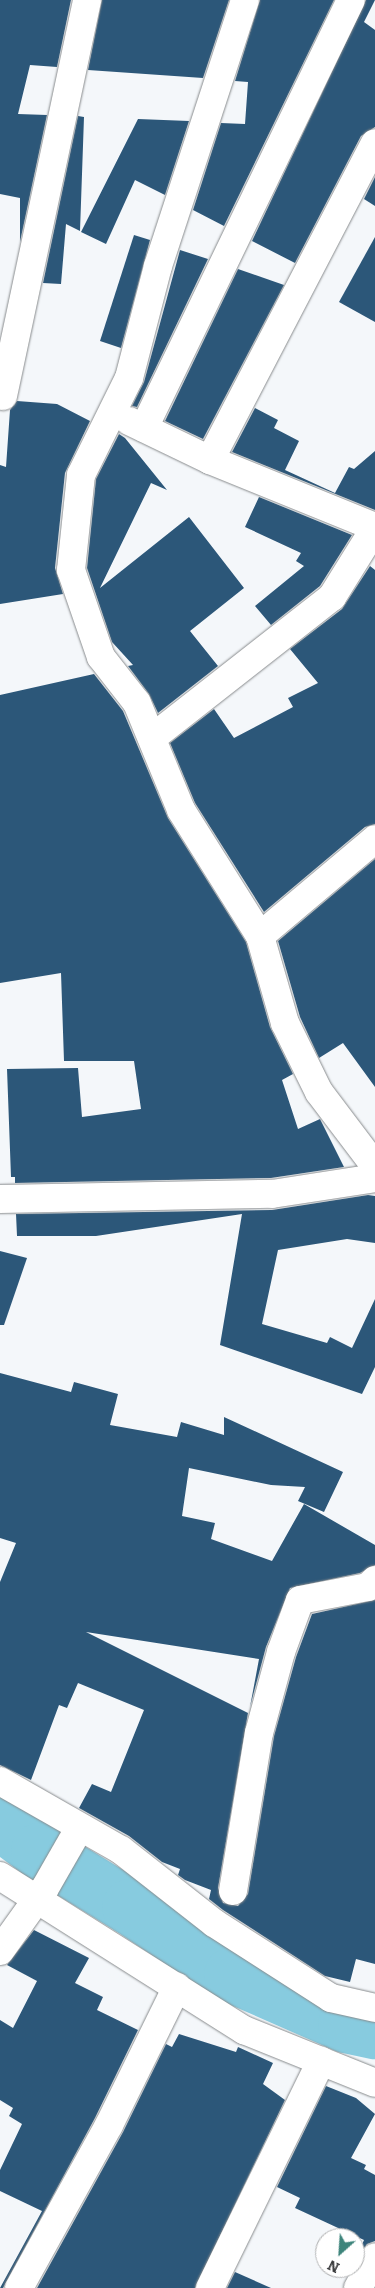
<!DOCTYPE html>
<html>
<head>
<meta charset="utf-8">
<style>
  body { margin:0 }
  #map { position:relative; width:375px; height:2288px; overflow:hidden; background:#f4f7fa; font-family:Bitter,serif }
  div>[style] { position:absolute }
  .river>* { height:56px; margin:-28px; padding:0 28px; transform-origin:28px; border-radius:28px; background:#87cbdf }
  .building>* { inset:0; background:#2c5779 }
  .roads { filter:drop-shadow(0 0 1px #888b8d) drop-shadow(0 0 1px #888b8d) }
  .street>* { height:28px; margin:-14px; padding:0 14px; transform-origin:14px; border-radius:14px; background:#fff }
  span { translate:-50% -50%; white-space:nowrap; text-align:center; line-height:1.15; -webkit-text-stroke:5px #fff; paint-order:stroke }
  .north { position:absolute; left:315px; top:2228px; width:50px; height:50px; box-sizing:border-box; background:#fff; border:1px solid #afb0b1; border-radius:50%; rotate:206deg; font-size:14px; font-weight:700; line-height:20px; text-align:center; color:#38393b }
  .north::after { content:''; display:block; margin:auto; width:18px; height:22px; background:#3d847b; clip-path:polygon(50% 0,100% 100%,50% 72%,0 100%) }
</style>
</head>
<body>
<div id="map">
  <div class="river">
    <div style="left:0;top:1822px;width:49px;rotate:36.6deg"></div>
    <div style="left:39px;top:1851px;width:107px;rotate:31.6deg"></div>
    <div style="left:130px;top:1907px;width:123px;rotate:33.7deg"></div>
    <div style="left:232px;top:1975px;width:124px;rotate:23.7deg"></div>
    <div style="left:346px;top:2025px;width:30px;rotate:12deg"></div>
  </div>
  <div class="building">
    <div style="clip-path:polygon(0 0,71px 0,57px 67px,30px 65px,18px 114px,47px 115px,20px 242px,20px 198px,0 194px)"></div>
    <div style="clip-path:polygon(102px 0,229px 0,203px 78px,88px 70px)"></div>
    <div style="clip-path:polygon(260px 0,334px 0,224px 226px,193px 210px,221px 123px,245px 124px,248px 82px,235px 81px)"></div>
    <div style="clip-path:polygon(366px 0,375px 0,364px 22px,375px 30px,375px 127px,361px 136px,295px 263px,252px 241px)"></div>
    <div style="clip-path:polygon(78px 116px,84px 117px,80px 231px,66px 224px,61px 284px,43px 283px)"></div>
    <div style="clip-path:polygon(138px 119px,189px 121px,165px 195px,135px 180px,106px 244px,81px 232px)"></div>
    <div style="clip-path:polygon(375px 177px,375px 206px,364px 199px)"></div>
    <div style="clip-path:polygon(134px 235px,150px 240px,121px 348px,100px 341px)"></div>
    <div style="clip-path:polygon(375px 237px,375px 322px,339px 302px)"></div>
    <div style="clip-path:polygon(180px 250px,208px 259px,137px 407px,132px 406px,144px 382px)"></div>
    <div style="clip-path:polygon(238px 269px,284px 285px,203px 439px,165px 421px)"></div>
    <div style="clip-path:polygon(17px 401px,57px 404px,90px 421px,65px 473px,55px 568px,63px 594px,0 604px,0 465px,6px 467px,10px 410px)"></div>
    <div style="clip-path:polygon(255px 408px,278px 420px,274px 428px,299px 441px,285px 470px,335px 493px,349px 467px,354px 469px,375px 451px,375px 510px,232px 452px)"></div>
    <div style="clip-path:polygon(119px 434px,125px 438px,167px 490px,151px 483px,100px 588px,189px 517px,244px 588px,190px 631px,218px 666px,158px 713px,149px 694px,128px 666px,133px 665px,112px 642px,87px 568px,96px 479px)"></div>
    <div style="clip-path:polygon(259px 497px,352px 535px,320px 586px,271px 625px,255px 606px,304px 566px,296px 561px,301px 553px,245px 527px)"></div>
    <div style="clip-path:polygon(370px 566px,375px 570px,375px 824px,365px 827px,264px 912px,195px 803px,170px 743px,214px 709px,234px 738px,293px 707px,288px 698px,318px 683px,290px 649px,342px 609px)"></div>
    <div style="clip-path:polygon(94px 674px,123px 711px,168px 818px,246px 942px,270px 1027px,293px 1074px,282px 1080px,298px 1129px,320px 1119px,344px 1167px,271px 1178px,15px 1183px,15px 1177px,11px 1177px,7px 1069px,78px 1068px,82px 1117px,141px 1109px,134px 1061px,64px 1061px,61px 973px,0 983px,0 695px)"></div>
    <div style="clip-path:polygon(375px 859px,375px 1087px,343px 1043px,319px 1058px,300px 1017px,278px 941px)"></div>
    <div style="clip-path:polygon(368px 1195px,375px 1196px,375px 1243px,347px 1239px,278px 1250px,262px 1324px,327px 1343px,330px 1337px,352px 1348px,375px 1299px,375px 1367px,362px 1394px,220px 1345px,242px 1214px,96px 1236px,17px 1236px,16px 1214px,272px 1210px)"></div>
    <div style="clip-path:polygon(0 1251px,27px 1258px,4px 1325px,0 1325px)"></div>
    <div style="clip-path:polygon(0 1373px,71px 1392px,74px 1382px,118px 1394px,110px 1425px,177px 1437px,181px 1422px,224px 1435px,224px 1417px,343px 1472px,324px 1512px,298px 1501px,305px 1487px,271px 1485px,189px 1468px,182px 1516px,215px 1523px,211px 1539px,272px 1561px,304px 1504px,375px 1545px,375px 1565px,360px 1573px,290px 1588px,266px 1647px,250px 1707px,259px 1659px,86px 1632px,248px 1713px,218px 1888px,223px 1903px,238px 1906px,248px 1894px,274px 1736px,296px 1657px,312px 1614px,375px 1600px,375px 1964px,356px 1959px,350px 1982px,325px 1976px,223px 1910px,209px 1899px,211px 1890px,185px 1880px,178px 1875px,180px 1869px,162px 1862px,129px 1836px,79px 1808px,92px 1784px,111px 1792px,144px 1710px,78px 1683px,67px 1708px,59px 1705px,31px 1780px,0 1765px,0 1582px,16px 1543px,0 1538px)"></div>
    <div style="clip-path:polygon(34px 1930px,89px 1958px,75px 1983px,103px 1997px,97px 2010px,138px 2030px,95px 2118px,3px 2288px,0 2288px,42px 2211px,0 2191px,0 2170px,22px 2124px,9px 2116px,13px 2108px,0 2100px,0 2020px,13px 2028px,37px 1981px,7px 1965px)"></div>
    <div style="clip-path:polygon(179px 2034px,236px 2052px,238px 2047px,273px 2063px,263px 2084px,285px 2100px,195px 2288px,37px 2288px,123px 2132px,166px 2044px,172px 2047px)"></div>
    <div style="clip-path:polygon(326px 2086px,356px 2098px,375px 2114px,351px 2158px,366px 2165px,364px 2169px,375px 2175px,375px 2241px,367px 2244px,355px 2261px,364px 2240px,295px 2208px,300px 2198px,277px 2187px)"></div>
    <div style="clip-path:polygon(235px 2272px,271px 2288px,227px 2288px)"></div>
  </div>
  <div class="roads">
    <div class="street">
      <div style="left:245px;top:0;width:280px;rotate:108.1deg"></div>
      <div style="left:158px;top:266px;width:116px;rotate:104.5deg"></div>
      <div style="left:129px;top:378px;width:108px;rotate:116.3deg"></div>
      <div style="left:81px;top:475px;width:96px;rotate:96deg"></div>
      <div style="left:71px;top:570px;width:92px;rotate:71deg"></div>
      <div style="left:101px;top:657px;width:58px;rotate:52deg"></div>
      <div style="left:137px;top:703px;width:116px;rotate:67.6deg"></div>
      <div style="left:181px;top:810px;width:149px;rotate:57.9deg"></div>
      <div style="left:260px;top:936px;width:91px;rotate:74deg"></div>
      <div style="left:285px;top:1023px;width:77px;rotate:63.8deg"></div>
      <div style="left:319px;top:1092px;width:93px;rotate:52.9deg"></div>
      <div style="left:3px;top:396px;width:405px;rotate:-78deg"></div>
      <div style="left:129px;top:421px;width:90px;rotate:25.7deg"></div>
      <div style="left:210px;top:460px;width:178px;rotate:22.1deg"></div>
      <div style="left:144px;top:428px;width:475px;rotate:-64.2deg"></div>
      <div style="left:210px;top:460px;width:357px;rotate:-62.5deg"></div>
      <div style="left:152px;top:738px;width:229px;rotate:-38.1deg"></div>
      <div style="left:332px;top:597px;width:81px;rotate:-58.1deg"></div>
      <div style="left:260px;top:936px;width:150px;rotate:-40.1deg"></div>
      <div style="left:0;top:1199px;width:272px;rotate:-1.1deg"></div>
      <div style="left:272px;top:1194px;width:104px;rotate:-8.8deg"></div>
      <div style="left:0;top:1781px;width:139px;rotate:29.7deg"></div>
      <div style="left:121px;top:1850px;width:118px;rotate:38.1deg"></div>
      <div style="left:214px;top:1923px;width:139px;rotate:32.7deg"></div>
      <div style="left:331px;top:1998px;width:45px;rotate:12.8deg"></div>
      <div style="left:0;top:1876px;width:289px;rotate:32.3deg"></div>
      <div style="left:244px;top:2030px;width:141px;rotate:22deg"></div>
      <div style="left:233px;top:1891px;width:160px;rotate:-80.7deg"></div>
      <div style="left:259px;top:1733px;width:84px;rotate:-74.8deg"></div>
      <div style="left:281px;top:1652px;width:55px;rotate:-69.9deg"></div>
      <div style="left:300px;top:1600px;width:69px;rotate:-10.8deg"></div>
      <div style="left:368px;top:1587px;width:10px;rotate:-45deg"></div>
      <div style="left:0;top:1951px;width:77px;rotate:-54.5deg"></div>
      <div style="left:45px;top:1888px;width:70px;rotate:-60.2deg"></div>
      <div style="left:19px;top:2288px;width:186px;rotate:-61.1deg"></div>
      <div style="left:109px;top:2125px;width:154px;rotate:-63.8deg"></div>
      <div style="left:210px;top:2288px;width:253px;rotate:-63.9deg"></div>
      <div style="left:358px;top:2288px;width:35px;rotate:-61deg"></div>
    </div>
  </div>
  <div class="north">N</div>
</div>
</body>
</html>
